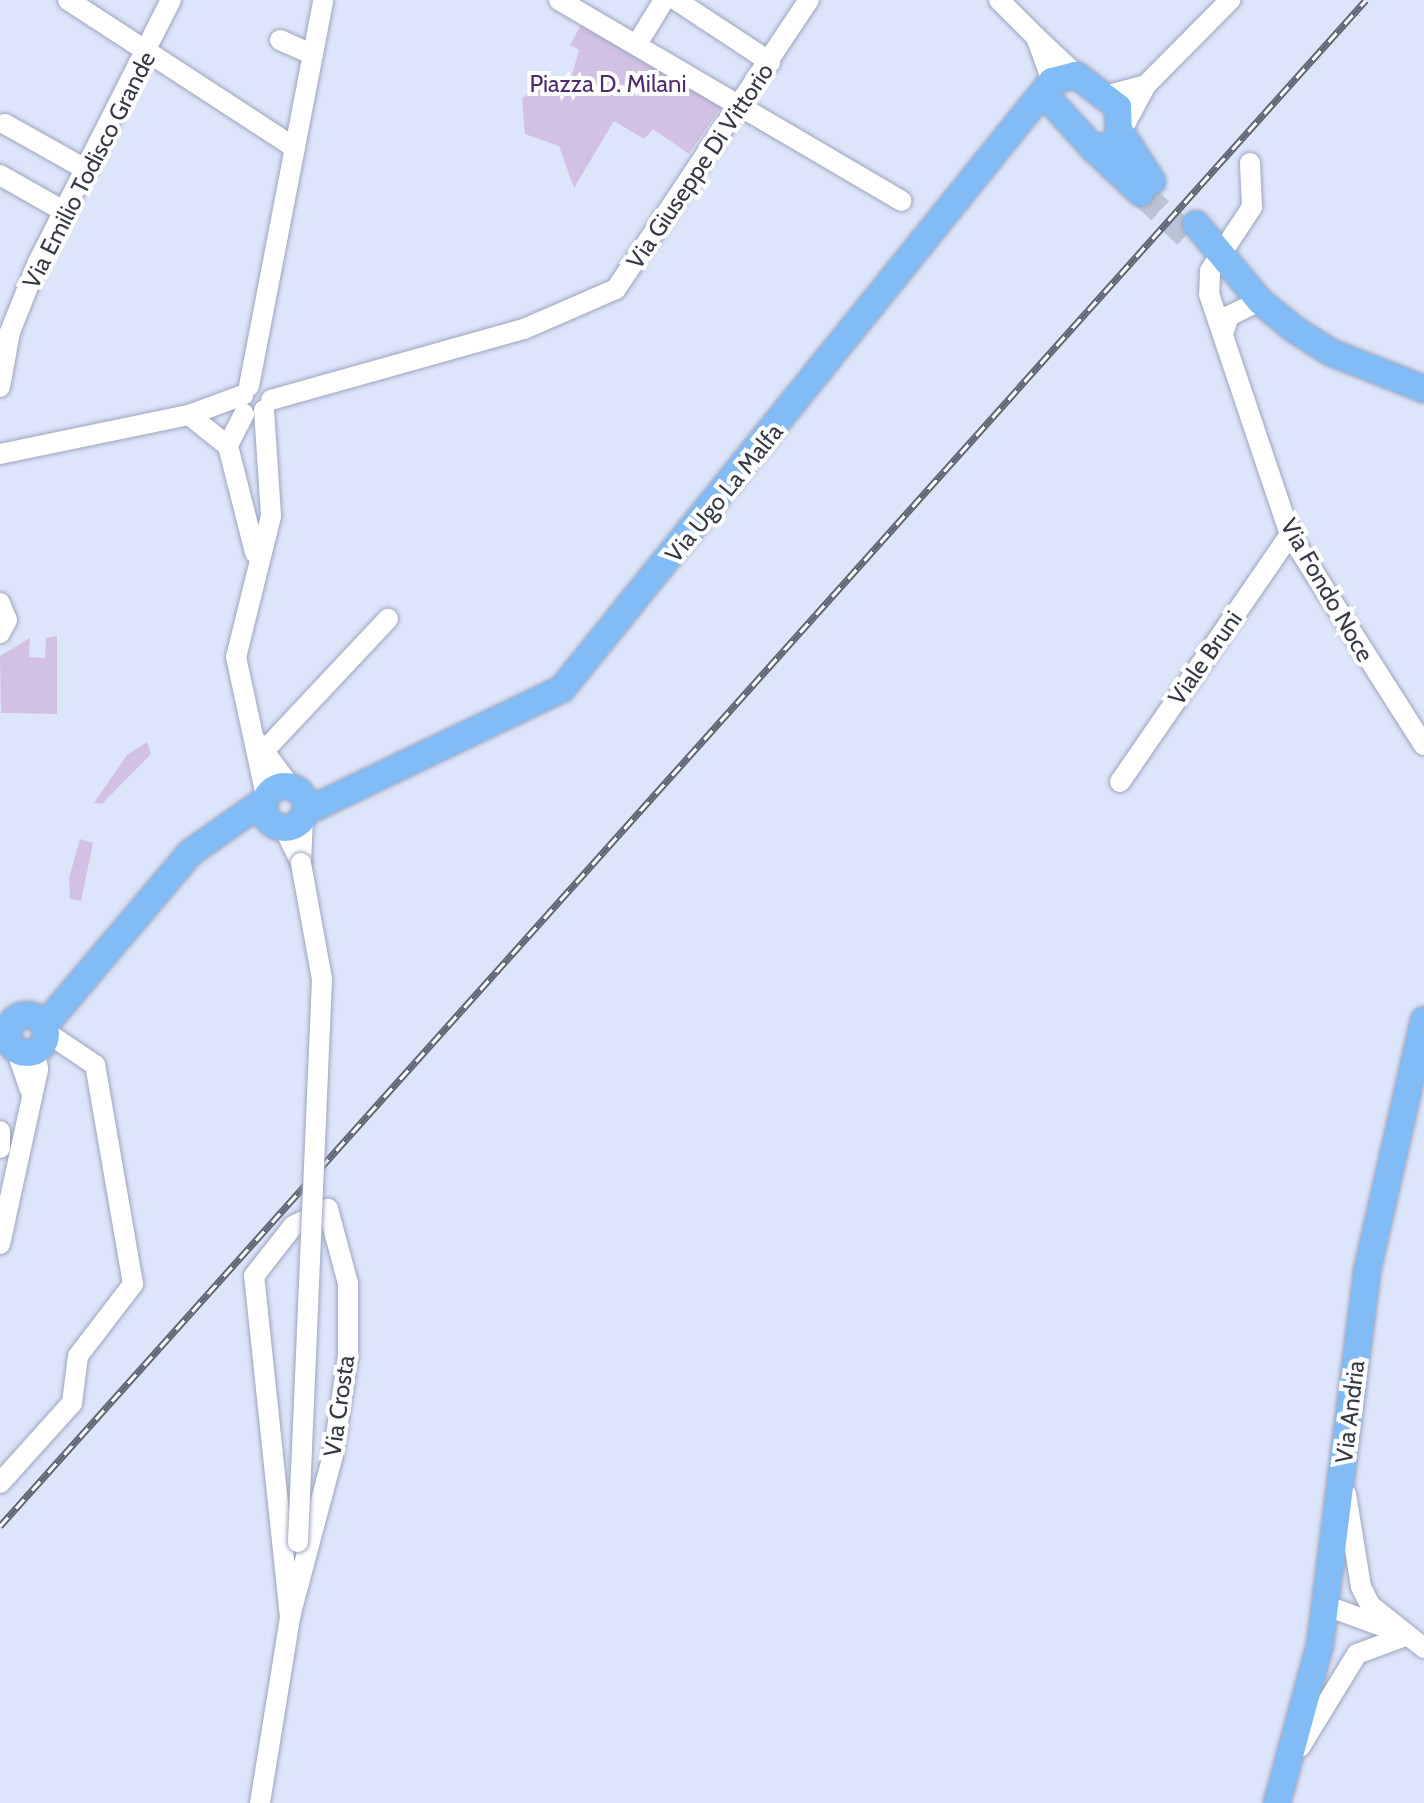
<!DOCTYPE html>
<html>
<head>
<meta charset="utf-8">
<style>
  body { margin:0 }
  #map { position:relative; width:1424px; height:1803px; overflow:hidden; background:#dde5fa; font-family:Cabin,sans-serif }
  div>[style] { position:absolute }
  .green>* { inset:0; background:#d2c1e5 }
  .major-tunnel>* { height:26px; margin-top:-13px; transform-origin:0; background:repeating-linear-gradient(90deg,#bcc3d6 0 26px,transparent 0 39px) }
  .roads { filter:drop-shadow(0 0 2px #9ca5be) drop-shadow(0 0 2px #9ca5be) }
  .minor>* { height:20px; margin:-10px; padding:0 10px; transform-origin:10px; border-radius:10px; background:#fff }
  .major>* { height:26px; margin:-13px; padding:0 13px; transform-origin:13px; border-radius:13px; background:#81bcf6 }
  .major>.ring { margin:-13px; padding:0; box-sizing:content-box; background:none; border:26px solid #81bcf6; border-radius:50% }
  .rail>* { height:7px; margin-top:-3.5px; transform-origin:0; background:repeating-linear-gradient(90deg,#fff 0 12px,#626775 0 24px); box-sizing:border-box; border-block:2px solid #626775 }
  .bridges { filter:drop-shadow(0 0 2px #9ca5be) drop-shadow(0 0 2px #9ca5be) }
  .minor-bridge>* { height:20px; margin:-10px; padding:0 10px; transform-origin:10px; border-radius:10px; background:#fff }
  span { translate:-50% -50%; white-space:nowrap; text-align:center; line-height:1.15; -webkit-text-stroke:8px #fff; paint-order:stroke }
  .park-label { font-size:24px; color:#502d6d }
  .street-label { font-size:24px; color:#363a45 }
</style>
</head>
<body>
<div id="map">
  <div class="green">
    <div style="clip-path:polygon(581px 25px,722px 106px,689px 154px,653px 129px,644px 139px,614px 121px,574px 188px,559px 146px,525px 134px,522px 98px,543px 83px,568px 89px,579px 50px,570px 45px)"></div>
    <div style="clip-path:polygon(57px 636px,57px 714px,1px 713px,0 656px,30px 638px,29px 657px,45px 658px,46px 638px)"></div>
    <div style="clip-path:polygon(147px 742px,151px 754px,102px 804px,94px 803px,127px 755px)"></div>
    <div style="clip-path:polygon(80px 839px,93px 843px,81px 901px,70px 899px,69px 878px)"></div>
  </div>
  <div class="major-tunnel">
    <div style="left:1141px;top:193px;width:62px;rotate:43deg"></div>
  </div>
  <div class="roads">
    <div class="minor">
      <div style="left:68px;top:0;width:271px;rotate:33.1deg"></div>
      <div style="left:559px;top:0;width:397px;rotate:30.4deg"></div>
      <div style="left:676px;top:0;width:113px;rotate:33.4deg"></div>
      <div style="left:999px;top:0;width:52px;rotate:45deg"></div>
      <div style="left:280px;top:40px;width:36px;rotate:24deg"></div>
      <div style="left:637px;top:44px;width:52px;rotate:-58.5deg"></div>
      <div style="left:1052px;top:81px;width:47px;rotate:-110deg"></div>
      <div style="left:1036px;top:37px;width:55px;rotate:43.5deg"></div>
      <div style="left:1146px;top:85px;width:120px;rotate:-45.3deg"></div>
      <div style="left:1105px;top:96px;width:42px;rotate:-15deg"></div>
      <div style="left:1146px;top:85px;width:47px;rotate:118.2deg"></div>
      <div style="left:5px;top:124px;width:94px;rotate:29.3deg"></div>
      <div style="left:1250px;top:163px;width:44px;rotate:87.4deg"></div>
      <div style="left:1252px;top:207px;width:77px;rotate:123.3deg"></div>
      <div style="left:1210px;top:271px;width:23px;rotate:92deg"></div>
      <div style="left:1209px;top:294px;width:254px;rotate:71.4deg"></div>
      <div style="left:1290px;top:535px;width:249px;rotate:57.5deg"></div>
      <div style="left:0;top:175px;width:75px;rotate:29.6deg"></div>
      <div style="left:1223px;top:334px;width:19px;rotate:-72deg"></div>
      <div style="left:1229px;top:316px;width:34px;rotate:-26deg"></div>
      <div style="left:249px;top:386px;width:393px;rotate:-79.1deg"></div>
      <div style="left:0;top:387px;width:56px;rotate:-79.7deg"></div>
      <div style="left:10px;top:332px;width:75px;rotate:-68.2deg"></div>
      <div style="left:38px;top:262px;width:294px;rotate:-63.1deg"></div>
      <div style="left:271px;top:400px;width:263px;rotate:-15.7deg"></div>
      <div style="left:524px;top:329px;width:100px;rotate:-23.5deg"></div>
      <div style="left:616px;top:289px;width:348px;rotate:-56.3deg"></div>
      <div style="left:264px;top:410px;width:106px;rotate:86.2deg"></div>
      <div style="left:271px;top:516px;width:145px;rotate:103.9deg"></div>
      <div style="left:236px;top:657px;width:142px;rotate:77.8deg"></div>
      <div style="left:244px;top:414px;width:36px;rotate:117deg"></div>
      <div style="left:228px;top:446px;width:110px;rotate:75.8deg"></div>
      <div style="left:189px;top:415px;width:50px;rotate:38.5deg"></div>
      <div style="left:0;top:454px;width:193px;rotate:-11.7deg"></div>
      <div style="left:189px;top:415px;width:58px;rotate:-20.3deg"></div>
      <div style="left:0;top:603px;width:18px;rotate:68deg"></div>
      <div style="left:7px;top:620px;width:15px;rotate:118deg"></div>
      <div style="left:257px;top:742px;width:55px;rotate:53.1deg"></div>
      <div style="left:262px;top:753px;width:184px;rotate:-46.8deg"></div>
      <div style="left:1120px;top:782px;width:300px;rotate:-55.5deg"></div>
      <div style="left:284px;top:828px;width:37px;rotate:64deg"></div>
      <div style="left:301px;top:863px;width:45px;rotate:-87.5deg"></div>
      <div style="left:16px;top:1049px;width:43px;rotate:71.1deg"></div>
      <div style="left:0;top:1131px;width:17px;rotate:90deg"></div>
      <div style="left:328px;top:1209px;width:77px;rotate:74.9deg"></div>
      <div style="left:348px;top:1283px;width:73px;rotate:90deg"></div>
      <div style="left:348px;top:1356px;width:100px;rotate:98.6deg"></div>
      <div style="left:333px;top:1455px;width:168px;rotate:104.9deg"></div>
      <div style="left:290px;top:1617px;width:343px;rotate:-96deg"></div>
      <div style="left:254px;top:1276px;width:63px;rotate:-52deg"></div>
      <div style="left:293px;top:1226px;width:39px;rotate:-26deg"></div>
      <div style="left:0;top:1244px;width:179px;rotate:-77.7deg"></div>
      <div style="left:38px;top:1069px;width:17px;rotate:-100deg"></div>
      <div style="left:0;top:1483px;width:108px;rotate:-48deg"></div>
      <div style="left:72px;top:1403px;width:47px;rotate:-82.7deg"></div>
      <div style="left:78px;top:1356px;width:91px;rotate:-52.6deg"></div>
      <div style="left:133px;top:1284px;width:222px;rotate:-99.8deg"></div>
      <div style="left:95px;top:1065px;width:59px;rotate:-146deg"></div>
      <div style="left:1346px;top:1494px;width:94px;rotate:80.8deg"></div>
      <div style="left:1361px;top:1587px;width:20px;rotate:63deg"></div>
      <div style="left:1370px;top:1605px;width:69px;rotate:38.5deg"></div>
      <div style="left:1327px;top:1606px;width:76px;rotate:20.1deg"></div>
      <div style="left:1300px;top:1747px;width:109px;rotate:-58.5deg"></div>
      <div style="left:1357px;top:1654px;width:54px;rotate:-20.4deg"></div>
      <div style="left:260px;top:1803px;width:200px;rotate:-80.8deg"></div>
    </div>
    <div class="major">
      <div style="left:1123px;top:136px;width:54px;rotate:57.2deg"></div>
      <div style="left:1094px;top:149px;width:64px;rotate:43.1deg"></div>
      <div style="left:1196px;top:224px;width:100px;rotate:50.3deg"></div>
      <div style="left:1260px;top:301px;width:44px;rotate:39.5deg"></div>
      <div style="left:1294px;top:329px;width:43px;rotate:32.6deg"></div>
      <div style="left:1330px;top:352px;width:101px;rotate:21.5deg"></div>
      <div class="ring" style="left:264px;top:786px;width:16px;height:16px"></div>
      <div style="left:305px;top:812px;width:285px;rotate:-25.6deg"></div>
      <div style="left:562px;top:689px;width:781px;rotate:-51.13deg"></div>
      <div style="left:1052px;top:81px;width:25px;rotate:-14deg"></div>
      <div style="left:1076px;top:75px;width:53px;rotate:37.3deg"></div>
      <div style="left:1118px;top:107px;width:36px;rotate:88deg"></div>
      <div style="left:1119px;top:143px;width:26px;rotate:167deg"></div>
      <div style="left:1094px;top:149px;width:72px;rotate:-132.2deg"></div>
      <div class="ring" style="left:8px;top:1015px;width:12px;height:12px"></div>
      <div style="left:44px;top:1026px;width:226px;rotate:-49.8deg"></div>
      <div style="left:190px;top:853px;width:90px;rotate:-35.1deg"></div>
      <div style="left:1277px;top:1803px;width:164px;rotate:-74.8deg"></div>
      <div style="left:1320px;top:1645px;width:377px;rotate:-82.8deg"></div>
      <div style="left:1367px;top:1271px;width:257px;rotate:-77.2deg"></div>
    </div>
  </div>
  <div class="rail">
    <div style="left:0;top:1526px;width:2048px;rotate:-48.17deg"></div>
  </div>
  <div class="bridges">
    <div class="minor-bridge">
      <div style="left:298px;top:1542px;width:564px;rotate:-87.56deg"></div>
      <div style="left:322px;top:979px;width:118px;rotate:-100.3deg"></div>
    </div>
  </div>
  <div class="park-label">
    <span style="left:608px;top:84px">Piazza D. Milani</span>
  </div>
  <div class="street-label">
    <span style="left:700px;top:166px;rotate:-56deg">Via Giuseppe Di Vittorio</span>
    <span style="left:89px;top:170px;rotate:-63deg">Via Emilio Todisco Grande</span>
    <span style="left:724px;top:493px;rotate:-51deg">Via Ugo La Malfa</span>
    <span style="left:1327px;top:590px;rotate:60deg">Via Fondo Noce</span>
    <span style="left:1205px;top:658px;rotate:-55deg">Viale Bruni</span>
    <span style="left:339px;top:1406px;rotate:-82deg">Via Crosta</span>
    <span style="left:1350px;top:1412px;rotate:-83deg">Via Andria</span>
  </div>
</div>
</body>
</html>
